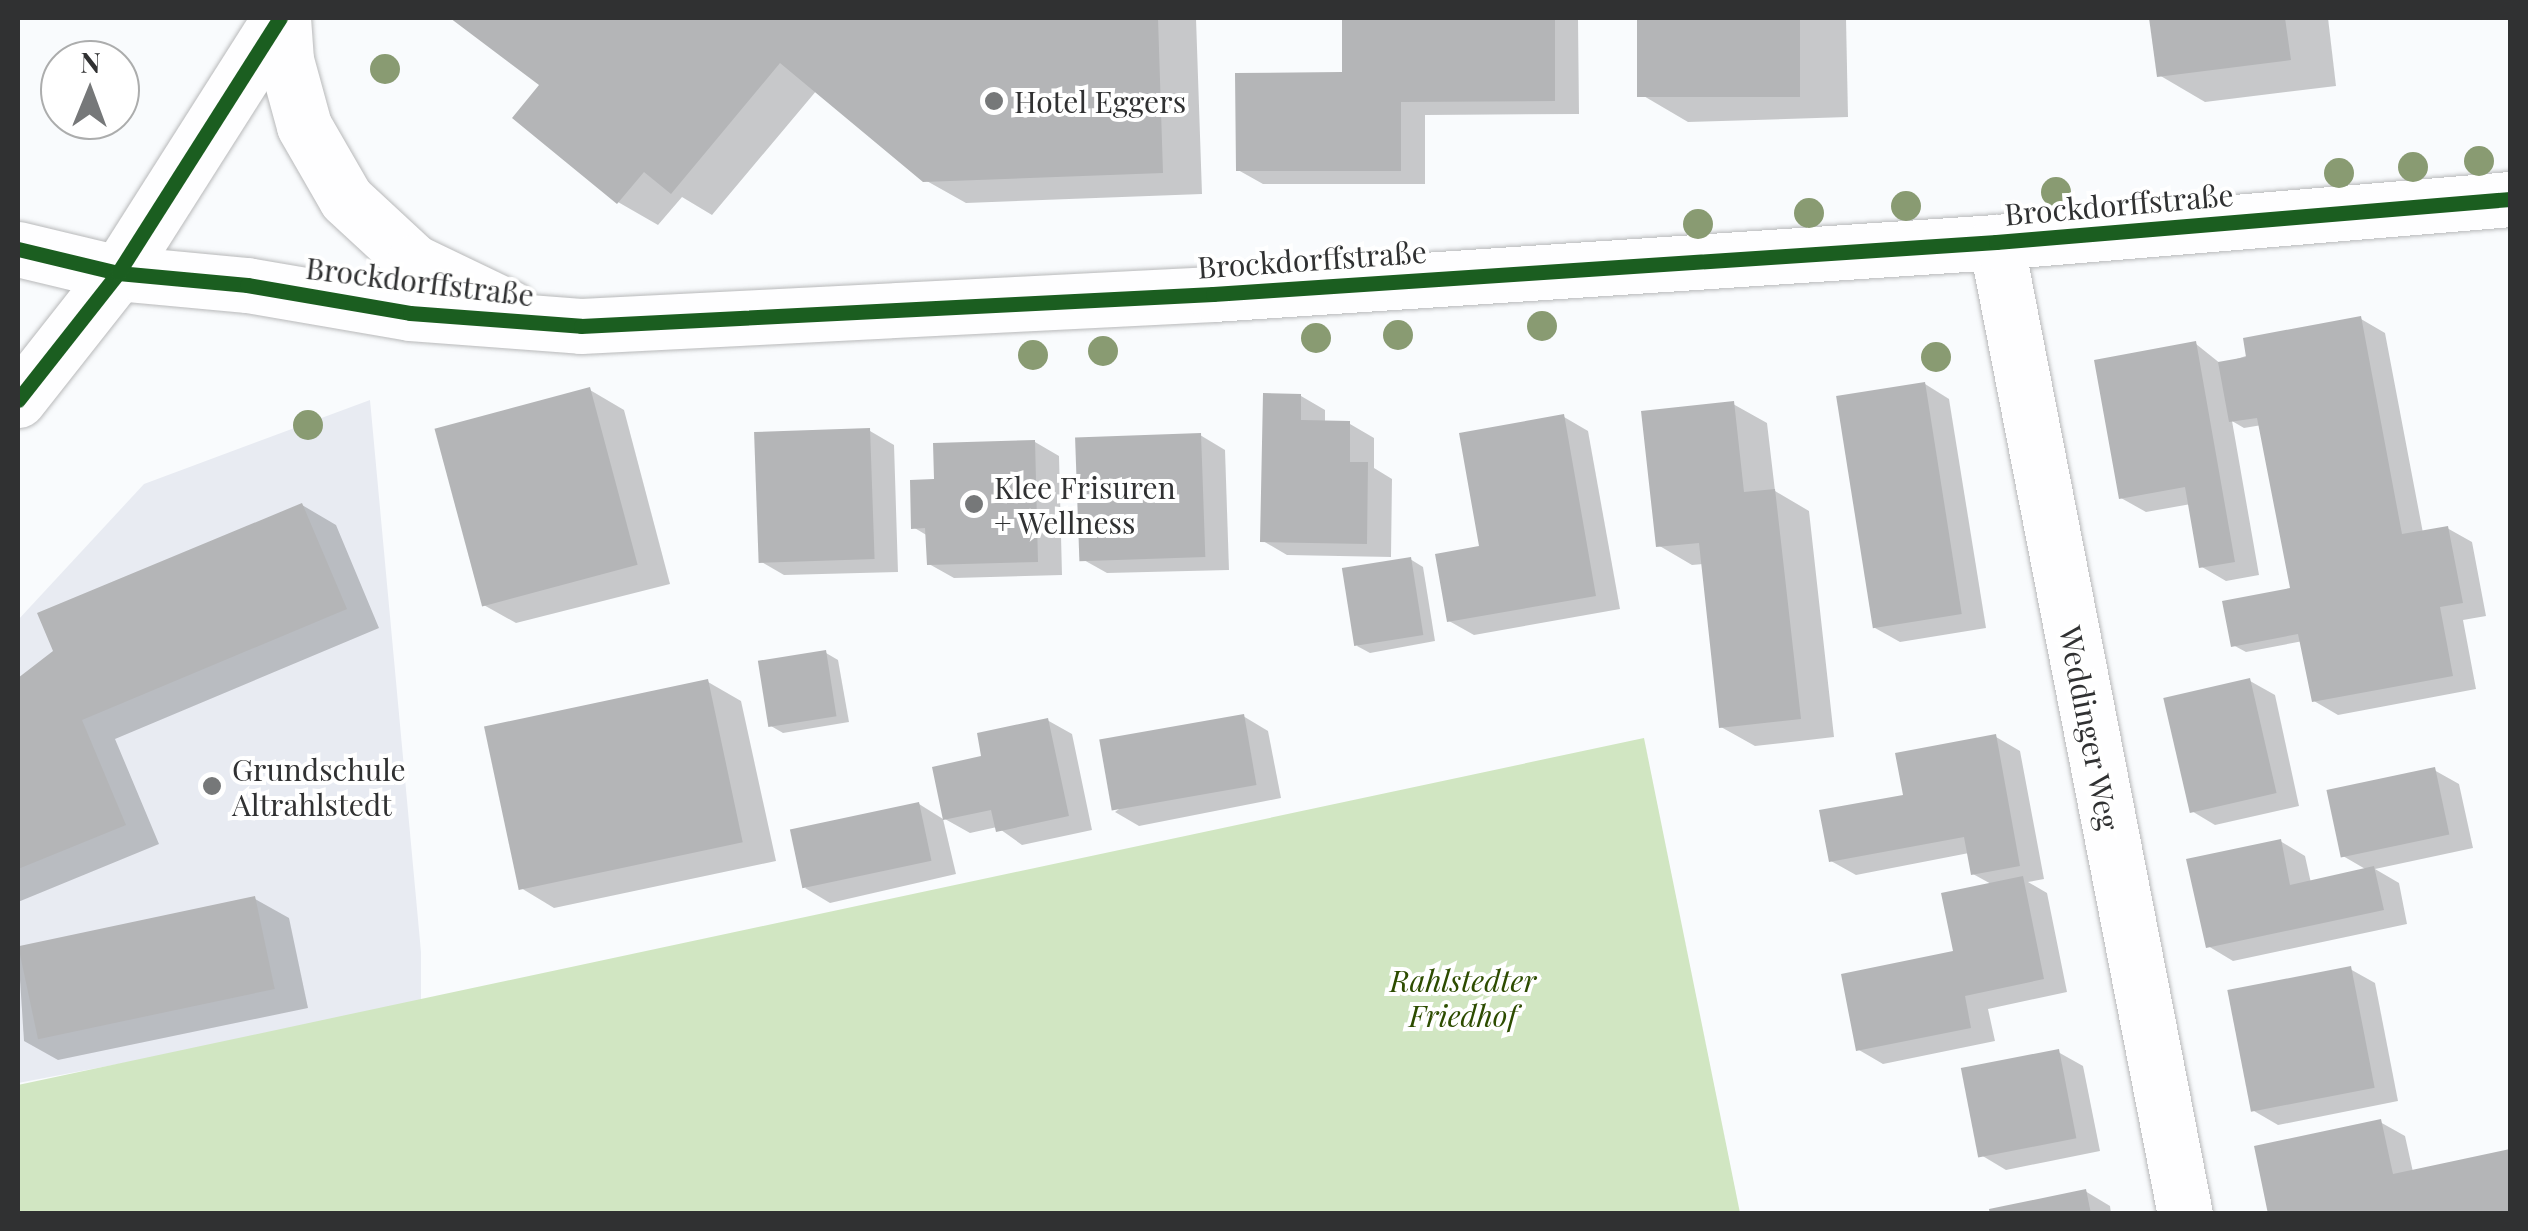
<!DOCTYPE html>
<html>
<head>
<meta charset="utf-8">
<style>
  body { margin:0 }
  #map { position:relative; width:2528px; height:1231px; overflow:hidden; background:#f9fbfd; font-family:"Playfair Display",serif }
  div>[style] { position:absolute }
  .built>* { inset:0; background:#e8ebf2 }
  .green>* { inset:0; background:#d1e6c2 }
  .shadow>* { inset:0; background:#0003 }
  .building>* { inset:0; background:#b4b5b7; transform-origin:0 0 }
  .roads { filter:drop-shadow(0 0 2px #b8b9ba) drop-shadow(0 0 2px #b8b9ba) }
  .minor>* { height:55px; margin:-27.5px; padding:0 27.5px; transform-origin:27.5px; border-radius:27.5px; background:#fefeff }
  .major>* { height:55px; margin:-27.5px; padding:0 27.5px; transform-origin:27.5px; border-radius:27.5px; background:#fefeff }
  .cycleway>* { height:15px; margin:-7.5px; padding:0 7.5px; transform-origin:7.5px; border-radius:7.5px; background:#1b5e20 }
  .trees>* { width:30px; height:30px; margin:-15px; border-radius:50%; background:#899b72 }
  .dots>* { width:28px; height:28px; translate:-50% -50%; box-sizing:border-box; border:5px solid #fff; border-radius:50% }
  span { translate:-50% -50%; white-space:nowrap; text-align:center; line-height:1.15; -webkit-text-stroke:8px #fff; paint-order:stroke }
  .poi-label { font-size:30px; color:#303132 }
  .left { translate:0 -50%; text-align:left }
  .street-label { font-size:30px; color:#303132 }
  .park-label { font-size:30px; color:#2d4c00; font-style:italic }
  .frame { position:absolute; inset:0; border:20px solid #303132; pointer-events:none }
  .north { position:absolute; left:40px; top:40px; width:100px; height:100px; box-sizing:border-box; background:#fff; border:2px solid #acadad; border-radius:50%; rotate:1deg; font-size:28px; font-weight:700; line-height:40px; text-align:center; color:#303132 }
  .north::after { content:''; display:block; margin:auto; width:35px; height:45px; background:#767879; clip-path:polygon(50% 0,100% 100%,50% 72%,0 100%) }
</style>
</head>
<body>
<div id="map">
  <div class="built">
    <div style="clip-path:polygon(370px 400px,421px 952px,421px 1007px,18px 1083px,18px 620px,144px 484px)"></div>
  </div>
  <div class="green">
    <div style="clip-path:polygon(1644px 738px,1740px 1213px,18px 1213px,18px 1085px)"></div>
  </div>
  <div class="shadow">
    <div style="clip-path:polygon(455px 18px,1196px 18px,1202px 194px,966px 203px,925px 180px,817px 90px,712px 215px,682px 197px,658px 225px,618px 202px,542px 84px)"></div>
    <div style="clip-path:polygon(1344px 18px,1578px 18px,1579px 114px,1425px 115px,1425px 184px,1263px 184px,1238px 170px,1345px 75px)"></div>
    <div style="clip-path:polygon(1639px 18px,1846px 18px,1848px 117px,1688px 122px,1642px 95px)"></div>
    <div style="clip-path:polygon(2152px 18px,2328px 18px,2336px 86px,2205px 102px,2159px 75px)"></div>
    <div style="clip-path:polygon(2361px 319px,2385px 333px,2423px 533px,2447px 528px,2472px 542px,2486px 616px,2463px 620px,2476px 689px,2338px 715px,2314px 701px,2303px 641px,2246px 652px,2233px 645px,2293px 590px,2262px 425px,2244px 428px,2232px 421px,2259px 575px,2226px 581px,2202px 567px,2191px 504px,2146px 512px,2121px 498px,2196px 344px,2221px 364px)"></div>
    <div style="clip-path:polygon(1925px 384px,1949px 399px,1986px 628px,1900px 642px,1875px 628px)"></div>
    <div style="clip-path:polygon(590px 390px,624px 410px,670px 584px,516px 623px,482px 604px)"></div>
    <div style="clip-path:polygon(1301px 396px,1325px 410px,1325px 423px,1350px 424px,1374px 438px,1374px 468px,1392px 479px,1391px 557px,1287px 555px,1263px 541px)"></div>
    <div style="clip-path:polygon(1733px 404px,1767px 423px,1775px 491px,1809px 511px,1834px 737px,1755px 746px,1721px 727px,1703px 564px,1692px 565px,1658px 545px)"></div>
    <div style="clip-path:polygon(1564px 417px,1588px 431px,1620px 609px,1474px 635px,1449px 621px,1482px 548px)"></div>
    <div style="clip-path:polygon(870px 431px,894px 445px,898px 572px,784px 575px,760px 561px)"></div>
    <div style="clip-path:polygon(1200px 435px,1225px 450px,1229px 570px,1107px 573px,1082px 559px)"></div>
    <div style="clip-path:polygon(1035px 442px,1059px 456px,1062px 575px,954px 578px,929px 564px,928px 536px,913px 527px,936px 481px)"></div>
    <div style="clip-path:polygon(302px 505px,336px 525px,379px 628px,115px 739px,159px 844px,18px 902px,18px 682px,56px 652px)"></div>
    <div style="clip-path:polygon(1410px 559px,1423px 567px,1435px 641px,1370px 653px,1357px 646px)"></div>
    <div style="clip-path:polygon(826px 653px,838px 660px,849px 722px,783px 733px,771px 726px)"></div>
    <div style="clip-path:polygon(2250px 681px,2275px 695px,2299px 806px,2215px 825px,2190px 810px)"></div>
    <div style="clip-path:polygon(708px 682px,741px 701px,776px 861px,554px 908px,521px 888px)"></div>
    <div style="clip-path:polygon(1243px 716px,1268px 731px,1281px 798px,1139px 826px,1115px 812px)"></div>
    <div style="clip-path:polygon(1047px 720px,1072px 734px,1092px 830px,1022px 845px,997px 827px,970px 833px,945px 819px,984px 758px)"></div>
    <div style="clip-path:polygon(1996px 737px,2020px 751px,2044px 879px,2028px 882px,2047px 893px,2067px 992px,1988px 1009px,1995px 1041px,1883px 1064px,1859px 1050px,1956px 953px,1993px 885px,1973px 874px,1969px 853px,1856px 875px,1831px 861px,1906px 797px)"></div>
    <div style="clip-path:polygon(2434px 770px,2459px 784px,2473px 848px,2375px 869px,2399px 883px,2407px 924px,2233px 961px,2208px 946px,2280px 841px,2305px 856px,2311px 883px,2367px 870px,2343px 856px)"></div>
    <div style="clip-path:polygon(919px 804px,943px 819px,956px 874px,830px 903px,805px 888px)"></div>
    <div style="clip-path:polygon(255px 899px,289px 918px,308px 1008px,58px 1060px,24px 1041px,18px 949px)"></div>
    <div style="clip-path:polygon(2350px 969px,2375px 983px,2398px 1101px,2278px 1125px,2254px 1111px)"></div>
    <div style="clip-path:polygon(2058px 1052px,2083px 1066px,2100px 1151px,2006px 1170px,1981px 1155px)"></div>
    <div style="clip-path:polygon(2380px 1122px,2405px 1136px,2413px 1172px,2510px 1152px,2510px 1214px,2271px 1214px)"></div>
    <div style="clip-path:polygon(2085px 1191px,2110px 1206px,2111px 1214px,1992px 1214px)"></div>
  </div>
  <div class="building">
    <div style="clip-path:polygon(450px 18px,1158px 18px,1163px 173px,923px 182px,780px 63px,671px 194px,644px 172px,617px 204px,512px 118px,539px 85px)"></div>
    <div style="clip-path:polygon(1342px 18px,1555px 18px,1555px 101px,1401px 102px,1401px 171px,1236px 171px,1235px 73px,1342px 72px)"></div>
    <div style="left:1637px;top:18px;width:163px;height:79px"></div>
    <div style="clip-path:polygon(2149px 18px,2285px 18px,2291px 60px,2157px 77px)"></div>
    <div style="clip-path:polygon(2361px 316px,2402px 534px,2448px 526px,2463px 603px,2440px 607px,2453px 676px,2312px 702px,2298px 634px,2231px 647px,2222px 601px,2290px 588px,2257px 418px,2229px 422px,2218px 362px,2246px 357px,2243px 338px)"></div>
    <div style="clip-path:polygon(2196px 341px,2235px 562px,2199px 568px,2185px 487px,2119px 499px,2094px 360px)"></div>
    <div style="left:1925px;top:382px;width:235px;height:90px;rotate:81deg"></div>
    <div style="left:590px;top:387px;width:184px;height:161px;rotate:75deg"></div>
    <div style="clip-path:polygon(1263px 393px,1301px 394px,1301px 420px,1350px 421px,1350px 462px,1368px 462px,1367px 544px,1260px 542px)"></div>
    <div style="clip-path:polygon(1734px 401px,1744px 492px,1775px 489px,1801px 719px,1719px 728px,1699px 543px,1656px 547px,1641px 411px)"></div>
    <div style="clip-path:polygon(1564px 414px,1596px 596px,1447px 622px,1435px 554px,1479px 546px,1459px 433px)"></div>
    <div style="left:870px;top:428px;width:131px;height:116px;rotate:88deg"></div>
    <div style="left:1201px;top:433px;width:124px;height:126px;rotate:88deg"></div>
    <div style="clip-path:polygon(1035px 440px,1038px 562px,927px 565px,925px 528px,911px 529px,910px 480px,934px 479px,933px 443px)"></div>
    <div style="clip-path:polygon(302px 503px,347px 609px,82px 720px,126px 825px,18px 869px,18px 678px,53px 651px,37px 613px)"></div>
    <div style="left:1411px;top:557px;width:79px;height:70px;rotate:81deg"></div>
    <div style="left:826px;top:650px;width:67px;height:69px;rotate:81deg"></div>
    <div style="left:2250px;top:678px;width:118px;height:89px;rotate:77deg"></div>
    <div style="left:708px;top:679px;width:167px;height:229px;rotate:78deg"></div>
    <div style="left:1244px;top:714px;width:72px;height:147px;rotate:80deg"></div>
    <div style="clip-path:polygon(1048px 718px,1069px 816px,996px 832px,991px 810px,943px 820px,932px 767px,981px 756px,977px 733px)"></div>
    <div style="clip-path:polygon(1996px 734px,2020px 866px,1971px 875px,1964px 837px,1829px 862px,1819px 810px,1903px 795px,1895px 753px)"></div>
    <div style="left:2435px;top:767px;width:69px;height:111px;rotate:78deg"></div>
    <div style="left:919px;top:802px;width:60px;height:132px;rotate:78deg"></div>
    <div style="clip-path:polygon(2281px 839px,2290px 885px,2374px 866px,2384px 910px,2206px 948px,2186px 859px)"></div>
    <div style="clip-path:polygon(2023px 876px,2044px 979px,1965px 996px,1971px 1028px,1856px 1051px,1841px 974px,1953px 951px,1941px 893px)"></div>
    <div style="left:255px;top:896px;width:95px;height:242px;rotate:78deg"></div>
    <div style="left:2351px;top:966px;width:124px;height:126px;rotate:79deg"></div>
    <div style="left:2059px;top:1049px;width:91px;height:100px;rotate:79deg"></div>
    <div style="clip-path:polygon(2381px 1119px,2393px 1174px,2510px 1149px,2510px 1214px,2268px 1214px,2254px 1146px)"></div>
    <div style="clip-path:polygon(2086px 1189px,2091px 1214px,1990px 1214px,1989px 1209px)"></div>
  </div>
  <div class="roads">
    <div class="minor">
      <div style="left:283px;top:18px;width:42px;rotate:85.9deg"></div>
      <div style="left:286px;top:60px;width:68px;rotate:74.7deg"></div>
      <div style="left:304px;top:126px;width:84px;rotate:60.1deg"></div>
      <div style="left:346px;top:199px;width:93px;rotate:42.8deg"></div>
      <div style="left:414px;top:262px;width:106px;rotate:25.6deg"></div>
      <div style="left:1996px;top:242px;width:990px;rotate:79deg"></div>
      <div style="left:18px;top:249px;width:103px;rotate:13.5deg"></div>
      <div style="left:118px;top:273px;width:130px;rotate:5.3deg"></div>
      <div style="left:247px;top:285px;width:165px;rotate:9.7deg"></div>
      <div style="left:410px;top:313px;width:171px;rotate:4.3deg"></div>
      <div style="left:581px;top:326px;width:633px;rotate:-2.9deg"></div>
      <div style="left:1213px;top:294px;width:785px;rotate:-3.8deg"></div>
      <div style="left:1996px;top:242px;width:516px;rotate:-4.78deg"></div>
    </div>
    <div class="major">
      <div style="left:18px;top:400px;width:162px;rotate:-51.8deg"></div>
      <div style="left:118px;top:273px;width:302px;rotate:-57.6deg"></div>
    </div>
  </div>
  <div class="cycleway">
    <div style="left:18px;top:249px;width:103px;rotate:13.5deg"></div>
    <div style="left:118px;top:273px;width:130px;rotate:5.3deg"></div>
    <div style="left:247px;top:285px;width:165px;rotate:9.7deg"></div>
    <div style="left:410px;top:313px;width:171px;rotate:4.3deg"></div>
    <div style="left:581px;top:326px;width:633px;rotate:-2.9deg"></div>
    <div style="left:1213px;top:294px;width:785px;rotate:-3.8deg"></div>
    <div style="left:1996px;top:242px;width:516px;rotate:-4.78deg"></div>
    <div style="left:18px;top:400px;width:162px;rotate:-51.8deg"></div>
    <div style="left:118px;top:273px;width:302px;rotate:-57.6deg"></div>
  </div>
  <div class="trees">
    <div style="left:385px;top:69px"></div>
    <div style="left:2479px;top:161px"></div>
    <div style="left:2413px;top:167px"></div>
    <div style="left:2339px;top:173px"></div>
    <div style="left:2056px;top:192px"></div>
    <div style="left:1906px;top:206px"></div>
    <div style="left:1809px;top:213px"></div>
    <div style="left:1698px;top:224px"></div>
    <div style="left:1542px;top:326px"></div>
    <div style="left:1398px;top:335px"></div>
    <div style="left:1316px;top:338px"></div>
    <div style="left:1103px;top:351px"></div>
    <div style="left:1033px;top:355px"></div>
    <div style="left:1936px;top:357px"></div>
    <div style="left:308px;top:425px"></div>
  </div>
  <div class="dots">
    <div style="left:994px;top:101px;background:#767879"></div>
    <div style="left:974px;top:504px;background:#767879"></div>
    <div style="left:212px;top:786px;background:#767879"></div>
  </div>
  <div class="poi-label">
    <span class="left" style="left:1014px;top:101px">Hotel Eggers</span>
    <span class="left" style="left:994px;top:504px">Klee Frisuren<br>+ Wellness</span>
    <span class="left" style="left:232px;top:786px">Grundschule<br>Altrahlstedt</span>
  </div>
  <div class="street-label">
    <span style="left:2119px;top:204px;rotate:-5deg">Brockdorffstraße</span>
    <span style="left:1312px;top:259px;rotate:-4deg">Brockdorffstraße</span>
    <span style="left:420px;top:281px;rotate:7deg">Brockdorffstraße</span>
    <span style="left:2090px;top:728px;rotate:79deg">Weddinger Weg</span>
  </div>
  <div class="park-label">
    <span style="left:1463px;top:997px">Rahlstedter<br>Friedhof</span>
  </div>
  <div class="frame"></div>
  <div class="north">N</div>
</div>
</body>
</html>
